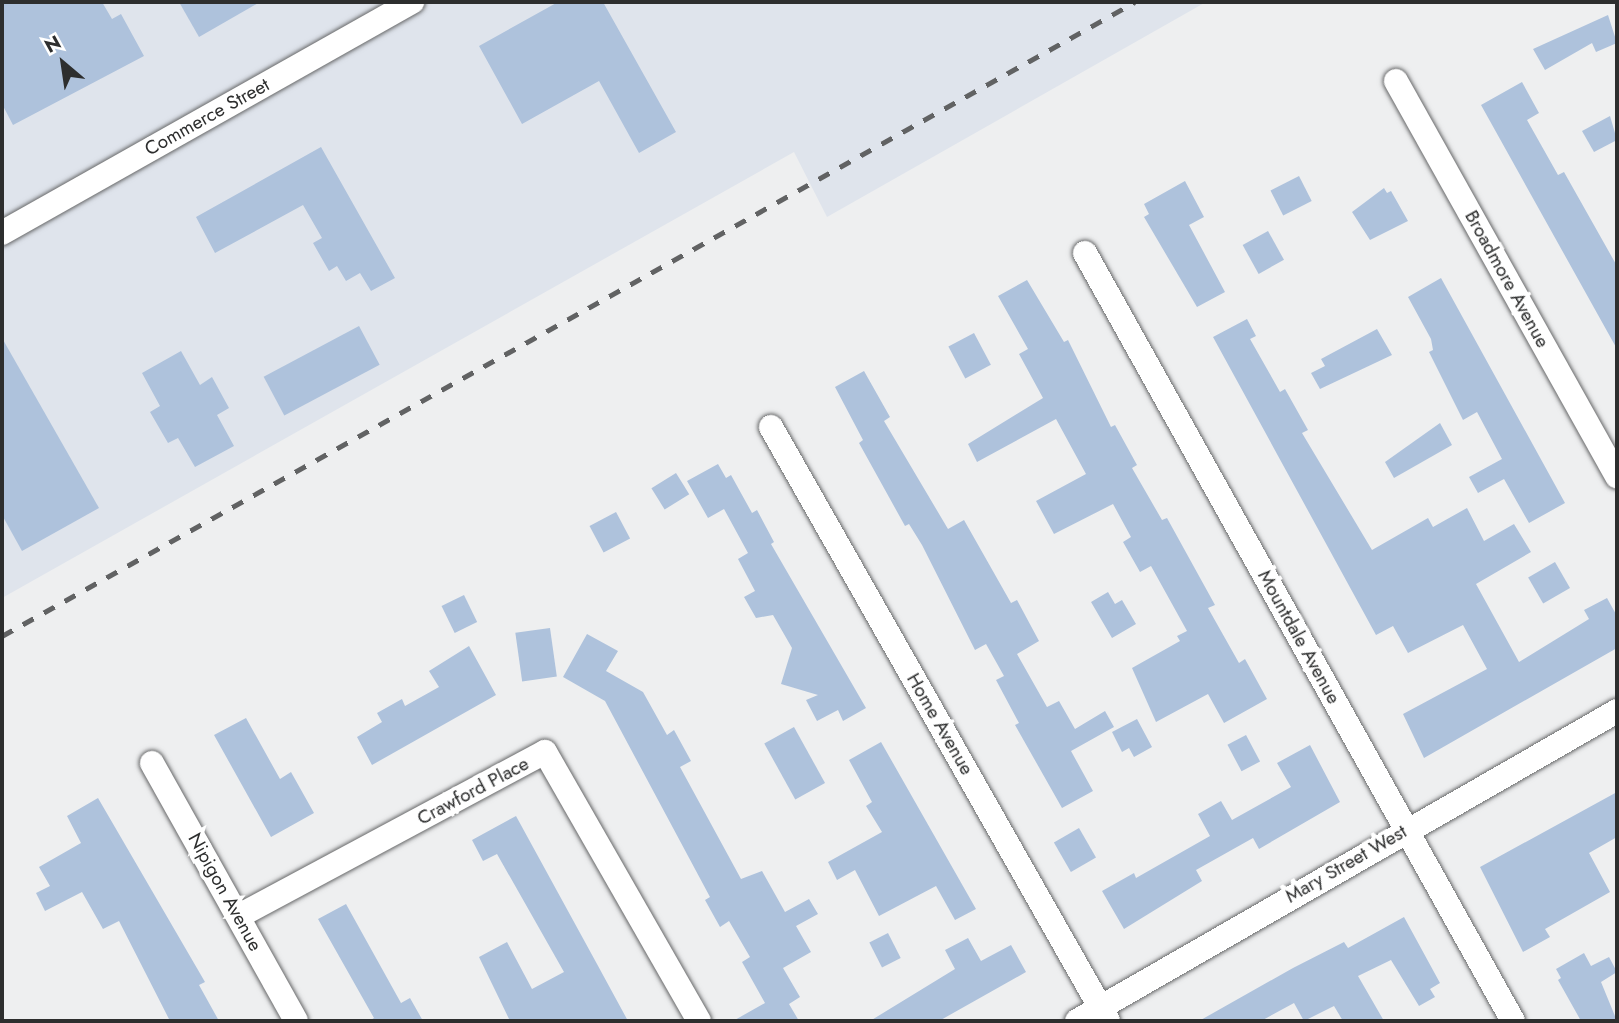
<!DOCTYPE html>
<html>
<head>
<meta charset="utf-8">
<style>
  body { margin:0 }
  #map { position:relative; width:1619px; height:1023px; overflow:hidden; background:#eeeff0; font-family:Jost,sans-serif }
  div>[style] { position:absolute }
  .built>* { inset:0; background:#dfe4ec }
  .building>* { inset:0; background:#aec2dc; transform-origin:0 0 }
  .roads { filter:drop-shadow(0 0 2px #676869) drop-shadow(0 0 2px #676869) }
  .minor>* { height:24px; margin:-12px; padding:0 12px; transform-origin:12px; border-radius:12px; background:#fff }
  .rail>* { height:5px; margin-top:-2.5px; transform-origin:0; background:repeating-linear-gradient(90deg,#616263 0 12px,transparent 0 24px) }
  span { translate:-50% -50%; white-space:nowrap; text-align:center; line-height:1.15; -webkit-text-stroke:7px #fff; paint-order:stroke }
  .street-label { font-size:19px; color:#2d2e2e }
  .frame { position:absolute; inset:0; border:4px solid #2d2e2e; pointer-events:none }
  .north { position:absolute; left:28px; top:28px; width:70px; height:70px; -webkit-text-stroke:5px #fff; paint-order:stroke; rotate:331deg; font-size:19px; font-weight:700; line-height:28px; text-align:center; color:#2d2e2e }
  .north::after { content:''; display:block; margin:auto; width:24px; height:32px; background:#2d2e2e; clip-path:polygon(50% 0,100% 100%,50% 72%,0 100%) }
</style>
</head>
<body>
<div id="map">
  <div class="built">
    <div style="clip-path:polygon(2px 2px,1206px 2px,827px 217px,794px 152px,2px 598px)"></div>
  </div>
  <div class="building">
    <div style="clip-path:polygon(2px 2px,102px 2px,112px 19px,121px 14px,144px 56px,13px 125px,2px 104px)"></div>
    <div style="clip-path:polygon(179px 2px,260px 2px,199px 37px)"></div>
    <div style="clip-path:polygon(558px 2px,603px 2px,676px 132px,639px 153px,599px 81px,522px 124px,479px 46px)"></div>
    <div style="clip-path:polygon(1608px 15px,1617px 43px,1596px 52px,1592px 43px,1545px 70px,1533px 49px)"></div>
    <div style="clip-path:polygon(1522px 82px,1539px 113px,1527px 120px,1558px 175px,1564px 172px,1617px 266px,1617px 349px,1481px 105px)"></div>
    <div style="clip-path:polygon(1610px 116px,1617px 140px,1594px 152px,1582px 131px)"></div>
    <div style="clip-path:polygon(321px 147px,395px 278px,371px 291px,360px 273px,346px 281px,337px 266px,329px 271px,313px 243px,322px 238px,303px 205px,215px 253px,196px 217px)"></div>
    <div style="left:1299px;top:176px;width:28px;height:32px;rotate:63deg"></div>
    <div style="clip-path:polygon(1185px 181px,1204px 217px,1189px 225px,1225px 292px,1197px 307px,1144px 217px,1149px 214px,1144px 204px)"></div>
    <div style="clip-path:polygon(1384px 188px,1387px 193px,1391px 191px,1408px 221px,1370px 240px,1352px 212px)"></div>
    <div style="left:1268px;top:231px;width:33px;height:29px;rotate:61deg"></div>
    <div style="clip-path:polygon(1441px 278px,1565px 503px,1529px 523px,1504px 479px,1478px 493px,1469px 477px,1502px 459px,1477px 412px,1463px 420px,1429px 352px,1433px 350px,1431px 339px,1408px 297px)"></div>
    <div style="clip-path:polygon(1027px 280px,1064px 342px,1068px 340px,1111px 427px,1115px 425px,1137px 465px,1132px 468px,1162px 520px,1167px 518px,1215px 605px,1208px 608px,1239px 663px,1245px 659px,1267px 699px,1224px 723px,1208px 694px,1156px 722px,1132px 668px,1180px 641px,1177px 636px,1187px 631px,1151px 566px,1140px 572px,1123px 542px,1131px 537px,1113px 504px,1054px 534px,1036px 501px,1086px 474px,1056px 419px,977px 462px,968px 444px,1043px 398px,1019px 354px,1028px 349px,998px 296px)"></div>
    <div style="clip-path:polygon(1247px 319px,1256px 336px,1250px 339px,1280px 392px,1285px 389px,1308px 430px,1302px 433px,1372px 550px,1428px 518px,1433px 527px,1467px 508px,1484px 541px,1514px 524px,1531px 552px,1476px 584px,1519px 662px,1589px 619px,1584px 610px,1607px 598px,1617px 616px,1617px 648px,1424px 758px,1403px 714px,1487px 669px,1463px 625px,1408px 653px,1393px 626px,1376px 635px,1213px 337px)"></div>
    <div style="left:359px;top:326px;width:44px;height:108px;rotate:62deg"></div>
    <div style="clip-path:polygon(1377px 329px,1392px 355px,1320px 389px,1311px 373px,1325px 366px,1321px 359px)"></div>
    <div style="left:974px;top:333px;width:36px;height:29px;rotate:62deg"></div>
    <div style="clip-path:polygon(2px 338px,99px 508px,22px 551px,2px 515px)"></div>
    <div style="clip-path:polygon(181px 351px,200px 385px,212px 377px,229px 408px,217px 415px,234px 446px,195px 467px,178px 438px,168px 443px,150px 412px,160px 406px,142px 373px)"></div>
    <div style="clip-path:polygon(864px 371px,890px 417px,884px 421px,948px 529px,964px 520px,1011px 603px,1017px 600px,1039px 641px,1017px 654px,1047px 707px,1059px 701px,1075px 729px,1105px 711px,1114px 727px,1071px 751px,1093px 791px,1062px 808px,1015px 725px,1019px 723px,996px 680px,1004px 676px,986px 644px,975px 650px,922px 545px,909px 524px,905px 526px,859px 443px,863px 440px,835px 387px)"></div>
    <div style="clip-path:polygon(1440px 423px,1452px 445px,1394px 478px,1385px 462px)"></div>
    <div style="clip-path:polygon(718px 464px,726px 478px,731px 475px,752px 513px,757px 510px,774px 542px,771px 544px,866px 708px,843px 721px,838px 710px,817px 721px,806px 700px,818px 695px,781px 684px,792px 648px,773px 615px,756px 618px,744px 597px,755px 591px,738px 559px,748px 553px,724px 509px,708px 518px,687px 481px)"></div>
    <div style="left:676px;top:473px;width:25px;height:29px;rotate:58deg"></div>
    <div style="left:616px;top:512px;width:30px;height:30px;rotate:62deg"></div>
    <div style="left:1555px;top:562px;width:30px;height:31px;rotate:60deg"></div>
    <div style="clip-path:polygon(1108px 592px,1115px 604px,1122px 600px,1136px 624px,1112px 638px,1091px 602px)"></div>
    <div style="left:464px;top:595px;width:30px;height:25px;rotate:64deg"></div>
    <div style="left:550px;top:628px;width:49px;height:35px;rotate:82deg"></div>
    <div style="clip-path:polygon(587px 634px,618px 651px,606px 671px,643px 692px,667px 735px,674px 730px,691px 761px,680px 767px,741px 879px,762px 871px,785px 912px,809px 899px,818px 914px,796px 926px,811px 952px,783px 968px,800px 997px,789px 1004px,799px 1021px,733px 1021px,765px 1003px,742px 962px,750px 957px,729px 921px,720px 927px,705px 900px,710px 897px,605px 701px,563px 677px)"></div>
    <div style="clip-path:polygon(469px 646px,496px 695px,372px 765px,357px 737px,382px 722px,377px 713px,402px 699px,405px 706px,439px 687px,429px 671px)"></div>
    <div style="clip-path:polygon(246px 718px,280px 779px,291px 772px,314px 813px,271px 837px,214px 735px)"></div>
    <div style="clip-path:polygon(1137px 719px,1152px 747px,1134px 757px,1129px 748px,1122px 752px,1112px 732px)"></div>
    <div style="left:794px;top:727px;width:64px;height:34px;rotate:61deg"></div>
    <div style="left:1246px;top:735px;width:30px;height:21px;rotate:62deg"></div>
    <div style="clip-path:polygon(881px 742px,976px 909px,955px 920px,936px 886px,879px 916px,855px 870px,837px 880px,828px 862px,882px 832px,866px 806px,872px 802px,849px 760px)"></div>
    <div style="clip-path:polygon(1310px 745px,1340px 802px,1259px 849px,1253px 838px,1196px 870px,1202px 881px,1124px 929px,1102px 891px,1134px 873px,1136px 878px,1210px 836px,1198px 814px,1221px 801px,1232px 820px,1291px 787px,1277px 763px)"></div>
    <div style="clip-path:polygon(1617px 792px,1617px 837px,1589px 853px,1610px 892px,1545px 929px,1550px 937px,1523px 952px,1480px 867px)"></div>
    <div style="clip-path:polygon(98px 798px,205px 982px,199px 985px,219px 1021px,170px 1021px,119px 921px,103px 929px,82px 892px,45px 911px,36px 893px,50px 886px,39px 867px,81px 843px,67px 816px)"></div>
    <div style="clip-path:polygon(516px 816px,597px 964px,628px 1021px,510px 1021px,479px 957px,507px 942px,532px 989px,564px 972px,497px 854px,483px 861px,472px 840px)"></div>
    <div style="left:1079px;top:828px;width:34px;height:29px;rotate:60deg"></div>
    <div style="clip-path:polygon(346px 904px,401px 1003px,410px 998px,423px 1021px,369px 1021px,374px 1018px,318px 919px)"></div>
    <div style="clip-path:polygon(1404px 917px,1440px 983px,1430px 989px,1435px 997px,1419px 1006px,1391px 960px,1358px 976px,1384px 1021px,1343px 1021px,1334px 1006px,1304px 1021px,1294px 1003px,1261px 1021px,1199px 1021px,1293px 968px,1344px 942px,1348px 948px)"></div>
    <div style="left:888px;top:933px;width:28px;height:21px;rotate:63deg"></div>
    <div style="clip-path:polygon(968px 938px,981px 961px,1011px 945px,1026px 972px,939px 1021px,870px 1021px,955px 969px,945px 950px)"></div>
    <div style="clip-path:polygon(1584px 953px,1591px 966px,1609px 957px,1617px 972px,1601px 982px,1617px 1021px,1581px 1021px,1558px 980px,1561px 978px,1556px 969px)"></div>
  </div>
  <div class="roads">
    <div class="minor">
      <div style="left:1396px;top:81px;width:453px;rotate:60.8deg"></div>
      <div style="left:2px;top:233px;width:471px;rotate:-29.4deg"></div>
      <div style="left:1085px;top:253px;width:879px;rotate:60.87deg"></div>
      <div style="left:771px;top:427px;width:683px;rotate:60.43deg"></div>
      <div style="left:152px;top:763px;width:295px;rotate:60.8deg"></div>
      <div style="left:239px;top:916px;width:347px;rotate:-28.2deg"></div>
      <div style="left:545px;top:752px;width:310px;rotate:60.2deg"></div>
      <div style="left:1077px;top:1021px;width:623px;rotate:-29.86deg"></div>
    </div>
  </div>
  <div class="rail">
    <div style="left:2px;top:636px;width:1298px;rotate:-29.23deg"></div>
  </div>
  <div class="street-label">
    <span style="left:207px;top:117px;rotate:-29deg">Commerce Street</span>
    <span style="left:1507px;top:279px;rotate:61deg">Broadmore Avenue</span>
    <span style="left:1299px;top:637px;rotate:61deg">Mountdale Avenue</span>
    <span style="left:940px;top:724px;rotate:60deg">Home Avenue</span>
    <span style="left:473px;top:791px;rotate:-28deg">Crawford Place</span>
    <span style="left:1346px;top:864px;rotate:-30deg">Mary Street West</span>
    <span style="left:225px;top:892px;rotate:61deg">Nipigon Avenue</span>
  </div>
  <div class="frame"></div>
  <div class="north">N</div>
</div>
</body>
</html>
